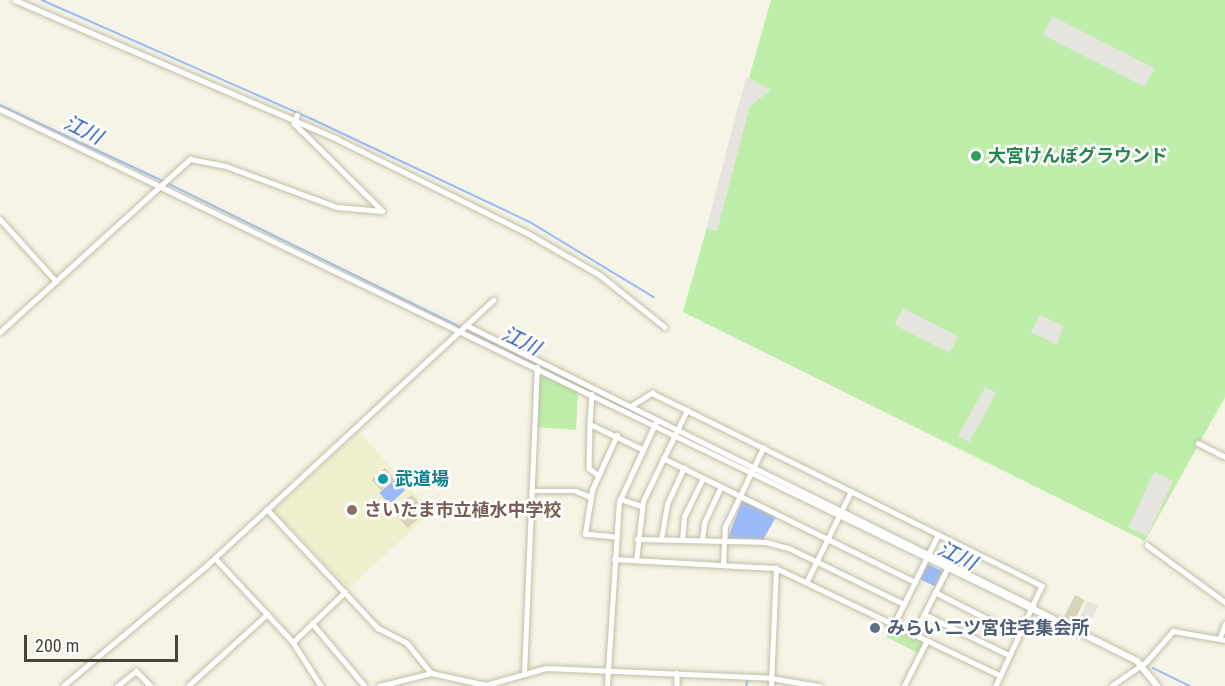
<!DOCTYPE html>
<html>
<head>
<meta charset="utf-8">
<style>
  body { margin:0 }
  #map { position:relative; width:1225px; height:686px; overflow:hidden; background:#f5f4e6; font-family:"Roboto Condensed","Noto Sans JP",sans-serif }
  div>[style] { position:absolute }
  .education>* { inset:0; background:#f0efce; transform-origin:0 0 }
  .green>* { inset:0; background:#beeeaa; transform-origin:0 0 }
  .parking>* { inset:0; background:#e5e4de; transform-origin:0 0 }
  .water>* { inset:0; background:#9bbaf9; transform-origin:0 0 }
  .stream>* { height:1.5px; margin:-0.75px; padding:0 0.75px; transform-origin:0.75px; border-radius:0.75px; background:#9bbaf9 }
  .building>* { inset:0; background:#d8d4ba; transform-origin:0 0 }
  .roads { filter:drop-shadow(0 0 2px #c1bfa7) drop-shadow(0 0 2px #c1bfa7) }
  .minor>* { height:4.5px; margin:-2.25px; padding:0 2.25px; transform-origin:2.25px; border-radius:2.25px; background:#fff }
  .tertiary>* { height:6px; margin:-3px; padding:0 3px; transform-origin:3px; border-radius:3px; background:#fff }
  .dots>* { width:16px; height:16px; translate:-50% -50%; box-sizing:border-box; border:3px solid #fff; border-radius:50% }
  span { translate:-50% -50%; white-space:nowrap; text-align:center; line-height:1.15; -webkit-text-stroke:5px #fff; paint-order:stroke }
  .leisure-label { font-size:18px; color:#27864d; font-weight:700 }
  .left { translate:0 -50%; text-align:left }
  .culture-label { font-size:18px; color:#0d838f; font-weight:700 }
  .education-label { font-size:18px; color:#785e54; font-weight:700 }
  .service-label { font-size:18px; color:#4e5e75; font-weight:700 }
  .water-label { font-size:20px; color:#2154c1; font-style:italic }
  .scale { position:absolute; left:24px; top:635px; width:154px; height:27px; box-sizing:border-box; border:3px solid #484634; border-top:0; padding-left:8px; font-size:18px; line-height:21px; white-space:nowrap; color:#484634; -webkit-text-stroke:4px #fff; paint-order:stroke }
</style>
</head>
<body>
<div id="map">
  <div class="education">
    <div style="left:358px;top:432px;width:108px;height:114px;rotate:47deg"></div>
  </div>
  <div class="green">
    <div style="clip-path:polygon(771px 0,1225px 0,1225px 397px,1145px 541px,683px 312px)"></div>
    <div style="clip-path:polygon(539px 370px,578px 390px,576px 430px,537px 427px)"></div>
    <div style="left:891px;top:628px;width:36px;height:10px;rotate:27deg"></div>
  </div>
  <div class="parking">
    <div style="left:1052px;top:16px;width:115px;height:21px;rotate:27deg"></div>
    <div style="clip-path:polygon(746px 77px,771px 90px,750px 106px,717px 231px,706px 229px)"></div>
    <div style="left:903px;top:308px;width:62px;height:19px;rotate:27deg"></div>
    <div style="clip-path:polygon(1040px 315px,1063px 326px,1057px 345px,1031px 332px)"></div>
    <div style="left:985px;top:387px;width:13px;height:56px;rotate:29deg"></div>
    <div style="left:1154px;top:472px;width:21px;height:61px;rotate:25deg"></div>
    <div style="left:1087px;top:601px;width:12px;height:26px;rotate:24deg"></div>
  </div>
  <div class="water">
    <div style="left:395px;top:479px;width:15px;height:21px;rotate:48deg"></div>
    <div style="clip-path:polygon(742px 501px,776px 517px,763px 540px,728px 538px)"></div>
    <div style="left:927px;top:564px;width:17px;height:17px;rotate:24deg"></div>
  </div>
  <div class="stream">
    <div style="left:42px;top:0;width:293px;rotate:23.8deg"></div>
    <div style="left:310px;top:118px;width:243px;rotate:25.3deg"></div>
    <div style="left:530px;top:222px;width:145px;rotate:31.2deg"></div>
    <div style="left:0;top:105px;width:180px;rotate:25deg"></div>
    <div style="left:167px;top:183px;width:649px;rotate:26.13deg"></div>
    <div style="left:754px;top:471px;width:31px;rotate:27deg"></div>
    <div style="left:1153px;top:668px;width:41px;rotate:25.9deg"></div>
    <div style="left:746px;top:686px;width:6px;rotate:-72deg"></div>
  </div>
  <div class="building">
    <div style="left:385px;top:468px;width:15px;height:18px;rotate:48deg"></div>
    <div style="clip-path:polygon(412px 495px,427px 511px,408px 528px,390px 510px)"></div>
    <div style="left:1075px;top:595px;width:11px;height:24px;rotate:27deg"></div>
  </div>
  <div class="roads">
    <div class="minor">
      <div style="left:15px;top:0;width:351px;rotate:23.3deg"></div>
      <div style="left:337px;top:139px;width:214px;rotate:26.3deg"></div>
      <div style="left:529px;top:234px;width:82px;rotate:30deg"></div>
      <div style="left:600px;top:275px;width:83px;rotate:38.7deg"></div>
      <div style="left:0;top:109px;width:1148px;rotate:25.83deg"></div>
      <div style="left:0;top:219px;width:84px;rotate:47.9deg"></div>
      <div style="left:466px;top:325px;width:633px;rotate:26.36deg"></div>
      <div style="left:0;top:332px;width:257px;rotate:-42.3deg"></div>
      <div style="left:190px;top:159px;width:37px;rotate:11deg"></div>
      <div style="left:226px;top:166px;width:118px;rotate:20.3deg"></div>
      <div style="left:337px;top:207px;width:45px;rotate:5.1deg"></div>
      <div style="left:382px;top:211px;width:124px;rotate:-135.3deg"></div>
      <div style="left:294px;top:124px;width:9px;rotate:-72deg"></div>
      <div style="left:592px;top:394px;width:30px;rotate:94deg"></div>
      <div style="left:590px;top:424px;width:58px;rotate:25.7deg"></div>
      <div style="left:631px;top:406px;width:25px;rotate:-32deg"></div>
      <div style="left:652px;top:393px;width:435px;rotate:26.3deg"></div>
      <div style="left:1042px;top:586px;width:110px;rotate:114.7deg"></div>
      <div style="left:590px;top:424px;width:44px;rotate:91.3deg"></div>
      <div style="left:589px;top:468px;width:11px;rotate:38deg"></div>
      <div style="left:1198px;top:443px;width:30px;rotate:27deg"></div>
      <div style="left:663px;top:458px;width:281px;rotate:26.2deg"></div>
      <div style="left:532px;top:491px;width:44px"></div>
      <div style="left:576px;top:491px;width:16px;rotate:22deg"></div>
      <div style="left:620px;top:499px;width:23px;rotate:18deg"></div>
      <div style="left:267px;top:509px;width:163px;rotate:47deg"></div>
      <div style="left:378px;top:628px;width:33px;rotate:27deg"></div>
      <div style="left:407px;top:643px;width:38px;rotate:51deg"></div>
      <div style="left:614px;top:537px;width:29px;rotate:-174deg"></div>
      <div style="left:585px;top:534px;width:45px;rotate:-81deg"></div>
      <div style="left:592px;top:490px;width:60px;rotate:-65.6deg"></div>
      <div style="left:637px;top:539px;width:129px;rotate:1.3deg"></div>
      <div style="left:766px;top:542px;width:24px;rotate:15deg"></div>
      <div style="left:789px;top:548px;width:128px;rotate:26deg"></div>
      <div style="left:661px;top:539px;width:36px;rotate:-80deg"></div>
      <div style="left:667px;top:504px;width:40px;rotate:-65deg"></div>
      <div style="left:682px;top:540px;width:23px;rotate:-85deg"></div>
      <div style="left:684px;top:517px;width:43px;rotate:-64deg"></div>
      <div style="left:702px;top:540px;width:17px;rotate:-83deg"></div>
      <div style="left:704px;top:523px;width:40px;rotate:-65deg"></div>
      <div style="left:1147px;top:545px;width:97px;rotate:36.2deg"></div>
      <div style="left:215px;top:558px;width:115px;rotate:47.1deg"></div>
      <div style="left:293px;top:642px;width:52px;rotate:57.5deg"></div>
      <div style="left:614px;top:559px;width:162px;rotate:3.2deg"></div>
      <div style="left:776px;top:568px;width:247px;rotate:25.6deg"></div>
      <div style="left:636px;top:561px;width:60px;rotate:-83.3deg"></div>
      <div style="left:643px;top:501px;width:101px;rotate:-64.2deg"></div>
      <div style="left:723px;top:564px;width:37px;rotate:-87deg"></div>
      <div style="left:725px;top:527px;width:88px;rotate:-64.3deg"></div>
      <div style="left:807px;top:581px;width:100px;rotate:-63.9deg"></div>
      <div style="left:935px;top:592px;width:94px;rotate:27.1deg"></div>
      <div style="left:924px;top:614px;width:94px;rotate:25.8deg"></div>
      <div style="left:312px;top:623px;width:82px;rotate:49.9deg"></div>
      <div style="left:893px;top:626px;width:102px;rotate:-63.7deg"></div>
      <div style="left:913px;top:636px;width:75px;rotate:-63.1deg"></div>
      <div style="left:1220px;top:637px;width:14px;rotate:-69deg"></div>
      <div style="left:293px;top:642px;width:72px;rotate:-43.9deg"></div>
      <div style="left:677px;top:673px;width:13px;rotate:90deg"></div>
      <div style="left:524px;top:674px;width:307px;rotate:-87.6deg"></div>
      <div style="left:63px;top:686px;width:188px;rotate:-40deg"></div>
      <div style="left:207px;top:565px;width:390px;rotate:-42.8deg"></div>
      <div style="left:117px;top:686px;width:24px;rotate:-38deg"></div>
      <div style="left:136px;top:671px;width:21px;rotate:45deg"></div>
      <div style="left:188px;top:686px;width:107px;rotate:-42.3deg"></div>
      <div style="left:379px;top:686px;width:54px;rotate:-14deg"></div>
      <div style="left:431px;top:673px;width:56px;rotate:12.3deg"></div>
      <div style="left:486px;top:685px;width:62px;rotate:-15.8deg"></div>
      <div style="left:546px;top:668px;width:225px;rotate:2.5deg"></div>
      <div style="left:771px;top:678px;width:49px;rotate:9.5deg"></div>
      <div style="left:607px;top:686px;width:184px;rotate:-86.3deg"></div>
      <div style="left:619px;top:502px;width:86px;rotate:-65.2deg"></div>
      <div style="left:771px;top:686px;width:118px;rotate:-87.6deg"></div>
      <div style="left:904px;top:686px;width:49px;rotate:-63.4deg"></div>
      <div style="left:1111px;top:686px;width:42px;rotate:-34.4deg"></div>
      <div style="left:1146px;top:662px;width:41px;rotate:-48.9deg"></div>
      <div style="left:1173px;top:631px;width:53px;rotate:9.8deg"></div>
    </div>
    <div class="tertiary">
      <div style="left:1033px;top:609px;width:116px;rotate:26.6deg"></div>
      <div style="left:1137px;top:661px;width:32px;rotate:51deg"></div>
    </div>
  </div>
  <div class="dots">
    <div style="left:976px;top:156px;background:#2e9e5b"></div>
    <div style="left:383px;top:479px;background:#0f9aa8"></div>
    <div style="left:352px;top:510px;background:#8d6e63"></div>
    <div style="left:875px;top:628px;background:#5c6f8a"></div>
  </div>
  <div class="leisure-label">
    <span class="left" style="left:988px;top:156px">大宮けんぽグラウンド</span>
  </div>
  <div class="culture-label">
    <span class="left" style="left:395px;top:479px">武道場</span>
  </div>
  <div class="education-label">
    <span class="left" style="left:364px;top:510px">さいたま市立植水中学校</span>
  </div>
  <div class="service-label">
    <span class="left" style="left:887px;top:628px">みらい 二ツ宮住宅集会所</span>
  </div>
  <div class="water-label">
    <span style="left:83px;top:130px;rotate:26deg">江川</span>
    <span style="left:521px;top:341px;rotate:26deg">江川</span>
    <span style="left:957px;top:556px;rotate:26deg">江川</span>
  </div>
  <div class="scale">200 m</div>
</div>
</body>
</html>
